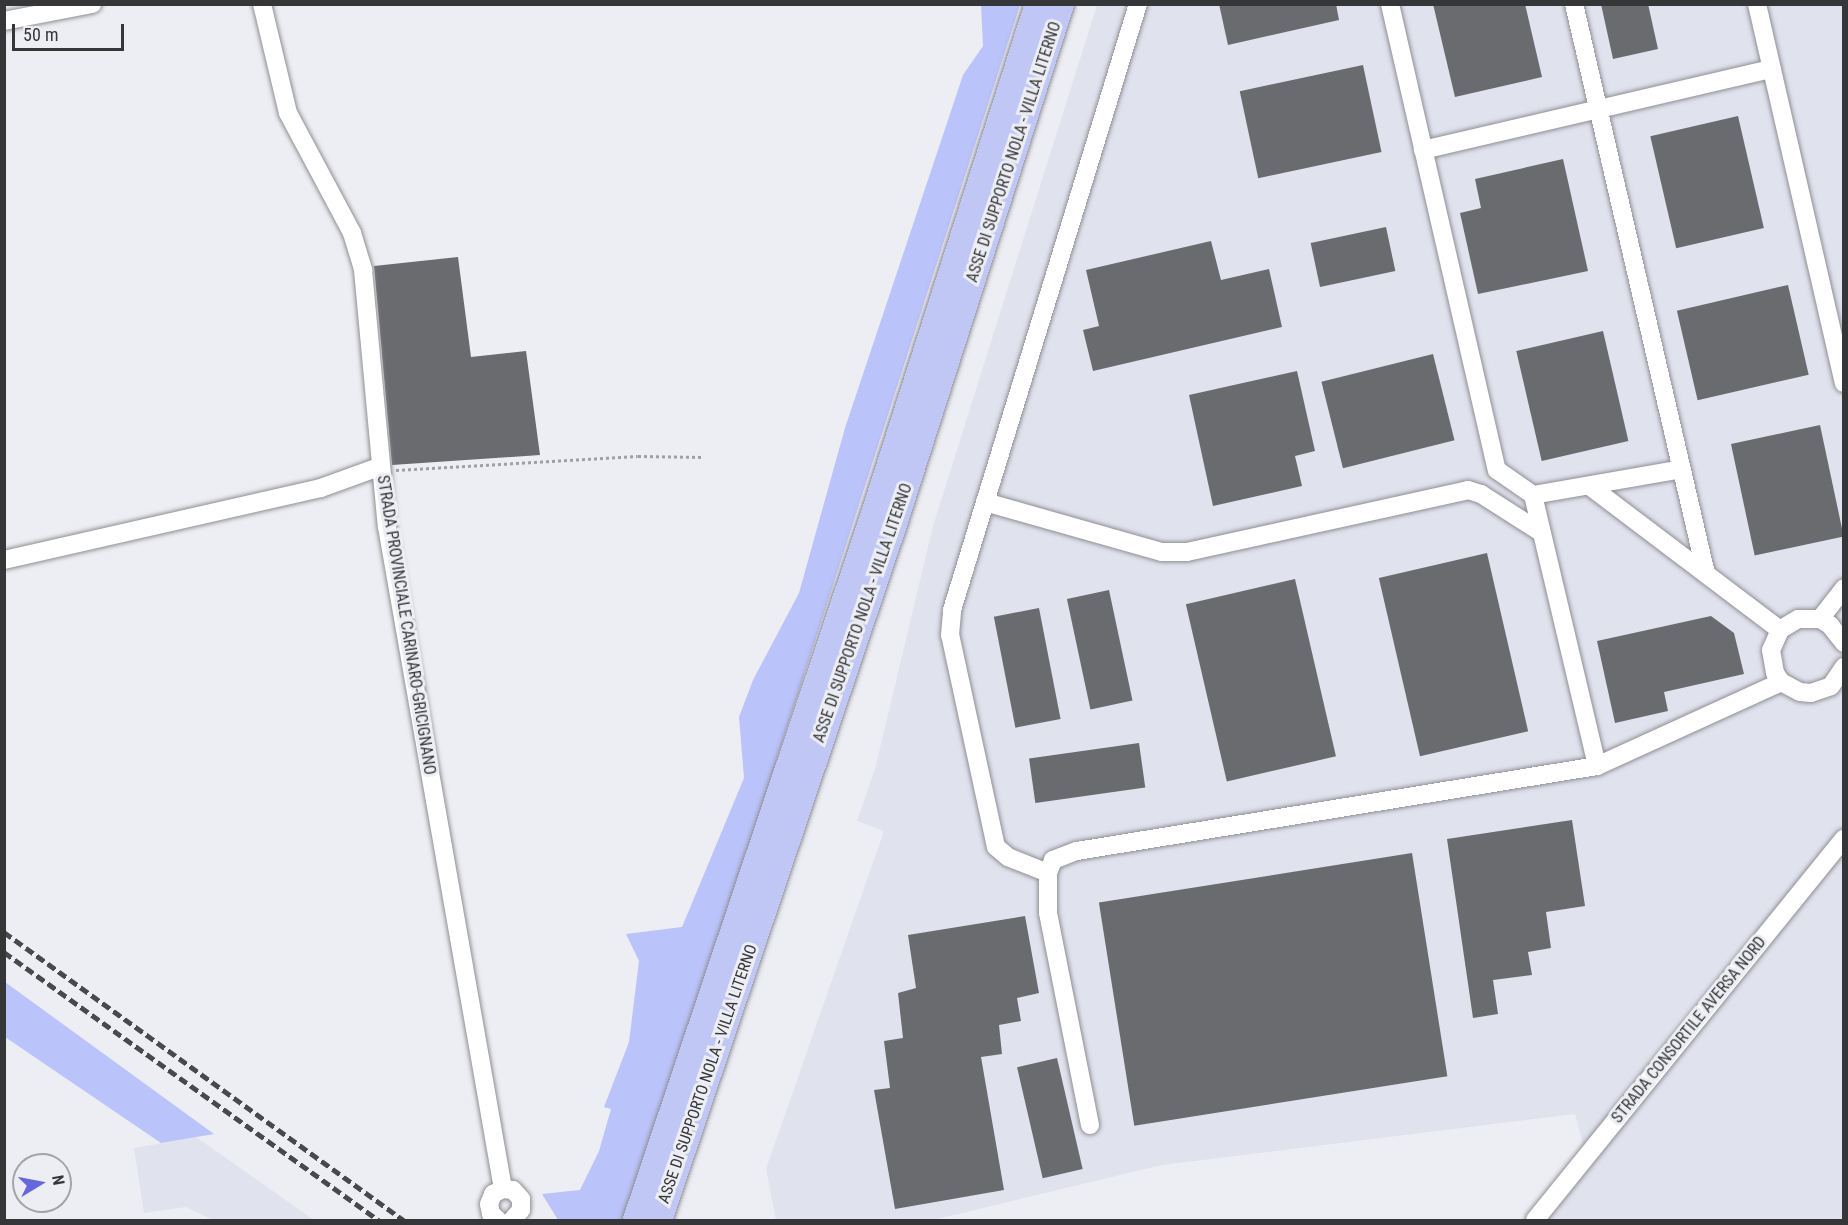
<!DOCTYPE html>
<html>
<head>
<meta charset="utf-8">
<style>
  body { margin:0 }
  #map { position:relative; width:1848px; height:1225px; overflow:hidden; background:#edeef3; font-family:"Roboto Condensed",sans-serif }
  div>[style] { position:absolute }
  .built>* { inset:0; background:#e0e2ee }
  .green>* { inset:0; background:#bbc3fb }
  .building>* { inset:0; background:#6a6b6f; transform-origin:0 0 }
  .path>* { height:3px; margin-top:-1.5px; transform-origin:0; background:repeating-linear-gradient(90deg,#9fa0a4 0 3px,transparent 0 6px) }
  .roads { filter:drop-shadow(0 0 2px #8f8f94) drop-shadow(0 0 2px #8f8f94) }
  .minor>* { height:18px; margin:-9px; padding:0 9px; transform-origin:9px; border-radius:9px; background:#fff }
  .highway>* { height:26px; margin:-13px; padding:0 13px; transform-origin:13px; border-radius:13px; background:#c0c7f4 }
  .rail>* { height:4.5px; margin-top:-2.25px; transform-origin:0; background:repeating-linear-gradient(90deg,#48494b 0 9px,transparent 0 13.5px) }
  span { translate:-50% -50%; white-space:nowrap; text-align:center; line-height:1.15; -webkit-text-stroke:6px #edeef3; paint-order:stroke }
  .street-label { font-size:16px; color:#353638 }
  .frame { position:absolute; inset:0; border:6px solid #353638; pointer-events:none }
  .north { position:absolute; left:12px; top:1153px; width:60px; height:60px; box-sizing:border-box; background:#edeef3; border:2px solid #a3a4a8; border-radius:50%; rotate:80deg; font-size:16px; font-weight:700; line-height:24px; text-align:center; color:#353638 }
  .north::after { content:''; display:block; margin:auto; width:21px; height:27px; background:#6467e0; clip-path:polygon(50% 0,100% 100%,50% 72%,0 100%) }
  .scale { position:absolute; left:12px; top:24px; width:112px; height:27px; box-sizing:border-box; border:3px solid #353638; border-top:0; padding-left:8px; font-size:18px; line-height:21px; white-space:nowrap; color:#353638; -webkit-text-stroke:4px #edeef3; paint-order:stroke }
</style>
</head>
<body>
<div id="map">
  <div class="built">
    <div style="clip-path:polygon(1097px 5px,1843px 5px,1843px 1220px,1535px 1220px,1586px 1157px,1575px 1114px,1162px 1165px,933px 1220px,776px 1220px,766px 1169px,884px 831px,857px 821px,875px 769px,933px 526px)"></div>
    <div style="clip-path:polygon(196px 1137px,314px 1220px,213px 1220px,186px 1207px,144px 1213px,134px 1148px)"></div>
  </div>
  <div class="green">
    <div style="clip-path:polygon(981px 5px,1020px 5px,728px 911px,624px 1220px,558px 1220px,542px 1194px,580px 1190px,599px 1151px,611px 1109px,604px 1107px,629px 1042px,639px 961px,626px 934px,682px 927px,744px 778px,739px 717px,753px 680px,799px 593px,845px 428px,963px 75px,983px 46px)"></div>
    <div style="clip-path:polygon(4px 982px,5px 982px,214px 1134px,161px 1143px,5px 1037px)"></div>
  </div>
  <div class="building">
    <div style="clip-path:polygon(1219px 4px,1336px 4px,1339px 20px,1228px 45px)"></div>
    <div style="clip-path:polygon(1433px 4px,1525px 4px,1542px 77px,1455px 97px)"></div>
    <div style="clip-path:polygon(1601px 4px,1648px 4px,1658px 49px,1613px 59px)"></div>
    <div style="left:1363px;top:65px;width:89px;height:126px;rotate:78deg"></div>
    <div style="left:1738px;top:116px;width:115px;height:90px;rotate:77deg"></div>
    <div style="clip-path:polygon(1563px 159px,1588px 271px,1478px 294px,1460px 213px,1481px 208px,1475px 179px)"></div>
    <div style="left:1386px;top:227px;width:45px;height:77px;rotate:78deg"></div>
    <div style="clip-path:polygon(1211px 241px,1221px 280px,1269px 269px,1282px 327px,1093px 371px,1083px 330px,1099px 326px,1086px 270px)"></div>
    <div style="clip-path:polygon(458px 257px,471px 357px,526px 351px,540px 455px,392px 465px,374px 266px)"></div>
    <div style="left:1788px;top:285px;width:92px;height:114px;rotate:77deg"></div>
    <div style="left:1603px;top:331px;width:113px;height:89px;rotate:77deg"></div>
    <div style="left:1433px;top:354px;width:89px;height:115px;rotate:76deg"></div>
    <div style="clip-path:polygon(1297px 371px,1315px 451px,1295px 456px,1302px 486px,1213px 506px,1189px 395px)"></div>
    <div style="left:1820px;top:425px;width:114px;height:91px;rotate:78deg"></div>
    <div style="left:1487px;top:553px;width:183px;height:111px;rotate:77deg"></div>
    <div style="left:1295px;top:579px;width:182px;height:112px;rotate:77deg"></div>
    <div style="left:1109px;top:590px;width:113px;height:43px;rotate:78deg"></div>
    <div style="left:1039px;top:608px;width:113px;height:46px;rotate:79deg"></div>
    <div style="clip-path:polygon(1711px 616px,1734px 633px,1744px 674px,1664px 692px,1668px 711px,1615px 723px,1597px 641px)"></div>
    <div style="left:1139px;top:743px;width:45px;height:111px;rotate:82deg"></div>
    <div style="clip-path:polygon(1572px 820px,1585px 906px,1546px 912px,1551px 948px,1528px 952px,1532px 975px,1493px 980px,1498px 1014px,1473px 1018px,1447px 839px)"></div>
    <div style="left:1412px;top:853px;width:226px;height:317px;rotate:81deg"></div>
    <div style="clip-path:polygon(1025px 916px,1039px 993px,1017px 998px,1021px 1021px,999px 1025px,1002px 1054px,981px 1057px,1004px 1190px,895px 1209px,874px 1090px,890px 1088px,884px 1041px,903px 1038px,898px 993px,916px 988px,908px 935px)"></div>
    <div style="left:1057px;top:1058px;width:114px;height:41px;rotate:77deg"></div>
  </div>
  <div class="path">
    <div style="left:396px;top:470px;width:242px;rotate:-3.3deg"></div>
    <div style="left:638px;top:456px;width:66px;rotate:0.9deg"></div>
  </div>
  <div class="roads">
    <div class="minor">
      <div style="left:262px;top:4px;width:112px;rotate:76.6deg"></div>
      <div style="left:288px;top:113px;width:136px;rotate:61.9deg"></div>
      <div style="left:352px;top:233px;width:39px;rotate:73deg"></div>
      <div style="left:363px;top:270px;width:258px;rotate:84.7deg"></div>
      <div style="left:387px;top:527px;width:672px;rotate:80.06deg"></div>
      <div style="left:1390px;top:4px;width:478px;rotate:77.1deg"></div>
      <div style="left:1497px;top:470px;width:44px;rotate:34.8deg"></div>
      <div style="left:1533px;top:495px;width:151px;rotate:-9.9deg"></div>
      <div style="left:1574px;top:4px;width:585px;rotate:76.96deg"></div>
      <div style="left:1757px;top:4px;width:389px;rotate:77.1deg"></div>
      <div style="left:4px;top:21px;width:90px;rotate:-10.9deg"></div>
      <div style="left:1423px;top:150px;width:358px;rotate:-13.1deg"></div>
      <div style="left:1591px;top:487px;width:237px;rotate:37.1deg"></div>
      <div style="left:1533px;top:495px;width:278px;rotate:76.7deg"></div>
      <div style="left:985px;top:502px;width:184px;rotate:15.8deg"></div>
      <div style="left:1162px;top:552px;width:25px"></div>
      <div style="left:1187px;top:552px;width:288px;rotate:-12.4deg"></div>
      <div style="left:1468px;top:490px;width:14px;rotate:17deg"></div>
      <div style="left:1481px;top:494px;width:72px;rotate:32.6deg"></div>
      <div style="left:4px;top:560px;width:325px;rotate:-12.8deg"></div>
      <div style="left:321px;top:488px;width:62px;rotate:-19.9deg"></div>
      <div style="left:1820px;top:619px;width:39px;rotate:-52deg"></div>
      <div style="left:1844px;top:643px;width:23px;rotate:-128deg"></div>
      <div style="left:1830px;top:625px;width:12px;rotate:-149deg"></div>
      <div style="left:1820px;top:619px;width:22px;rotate:180deg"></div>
      <div style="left:1798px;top:619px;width:21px;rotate:149deg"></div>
      <div style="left:1780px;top:630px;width:22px;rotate:114deg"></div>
      <div style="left:1771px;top:650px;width:23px;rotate:80deg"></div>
      <div style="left:1775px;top:673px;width:11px;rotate:56deg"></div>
      <div style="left:1781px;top:682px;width:21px;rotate:28deg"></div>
      <div style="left:1800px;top:692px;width:11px;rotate:5deg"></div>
      <div style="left:1811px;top:693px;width:21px;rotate:-19deg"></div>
      <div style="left:1831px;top:686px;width:23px;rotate:-56deg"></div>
      <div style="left:1048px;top:873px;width:43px;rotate:-158.2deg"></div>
      <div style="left:1008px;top:857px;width:16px;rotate:-140deg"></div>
      <div style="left:996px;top:847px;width:217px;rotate:-102.2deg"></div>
      <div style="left:950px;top:635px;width:25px;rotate:-85deg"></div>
      <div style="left:952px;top:610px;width:634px;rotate:-72.94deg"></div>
      <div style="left:1090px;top:1125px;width:217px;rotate:-101.2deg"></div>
      <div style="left:1048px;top:912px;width:39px;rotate:-90deg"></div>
      <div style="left:1048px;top:873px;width:14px;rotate:-69deg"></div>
      <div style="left:1053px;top:860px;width:26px;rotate:-21deg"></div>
      <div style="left:1077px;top:851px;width:527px;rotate:-9.28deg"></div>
      <div style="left:1597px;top:766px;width:202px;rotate:-24.5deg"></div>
      <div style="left:498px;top:1220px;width:9px;rotate:-139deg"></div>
      <div style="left:491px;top:1214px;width:10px;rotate:-101deg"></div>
      <div style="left:489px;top:1204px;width:11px;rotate:-68deg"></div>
      <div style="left:493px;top:1194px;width:11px;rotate:-27deg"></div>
      <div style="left:503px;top:1189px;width:10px;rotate:6deg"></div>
      <div style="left:513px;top:1190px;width:12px;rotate:48deg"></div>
      <div style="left:521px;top:1199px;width:11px;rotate:90deg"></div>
      <div style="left:521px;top:1210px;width:13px;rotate:132deg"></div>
      <div style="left:1535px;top:1220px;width:491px;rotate:-51deg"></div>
    </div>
    <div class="highway">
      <div style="left:636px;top:1220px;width:739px;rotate:-71.37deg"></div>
      <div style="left:872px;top:520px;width:542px;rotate:-72.17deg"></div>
      <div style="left:659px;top:1220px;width:738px;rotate:-71.34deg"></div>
      <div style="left:895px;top:521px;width:543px;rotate:-72.2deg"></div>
    </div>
  </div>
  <div class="rail">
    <div style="left:4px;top:932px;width:493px;rotate:35.8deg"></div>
    <div style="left:4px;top:952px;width:461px;rotate:35.6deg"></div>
  </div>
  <div class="street-label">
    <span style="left:1014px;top:152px;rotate:-72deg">ASSE DI SUPPORTO NOLA - VILLA LITERNO</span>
    <span style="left:863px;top:613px;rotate:-71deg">ASSE DI SUPPORTO NOLA - VILLA LITERNO</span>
    <span style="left:406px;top:625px;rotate:81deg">STRADA PROVINCIALE CARINARO-GRICIGNANO</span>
    <span style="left:1689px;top:1030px;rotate:-51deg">STRADA CONSORTILE AVERSA NORD</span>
    <span style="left:708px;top:1074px;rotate:-71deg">ASSE DI SUPPORTO NOLA - VILLA LITERNO</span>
  </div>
  <div class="frame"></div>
  <div class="north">N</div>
  <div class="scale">50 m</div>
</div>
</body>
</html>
